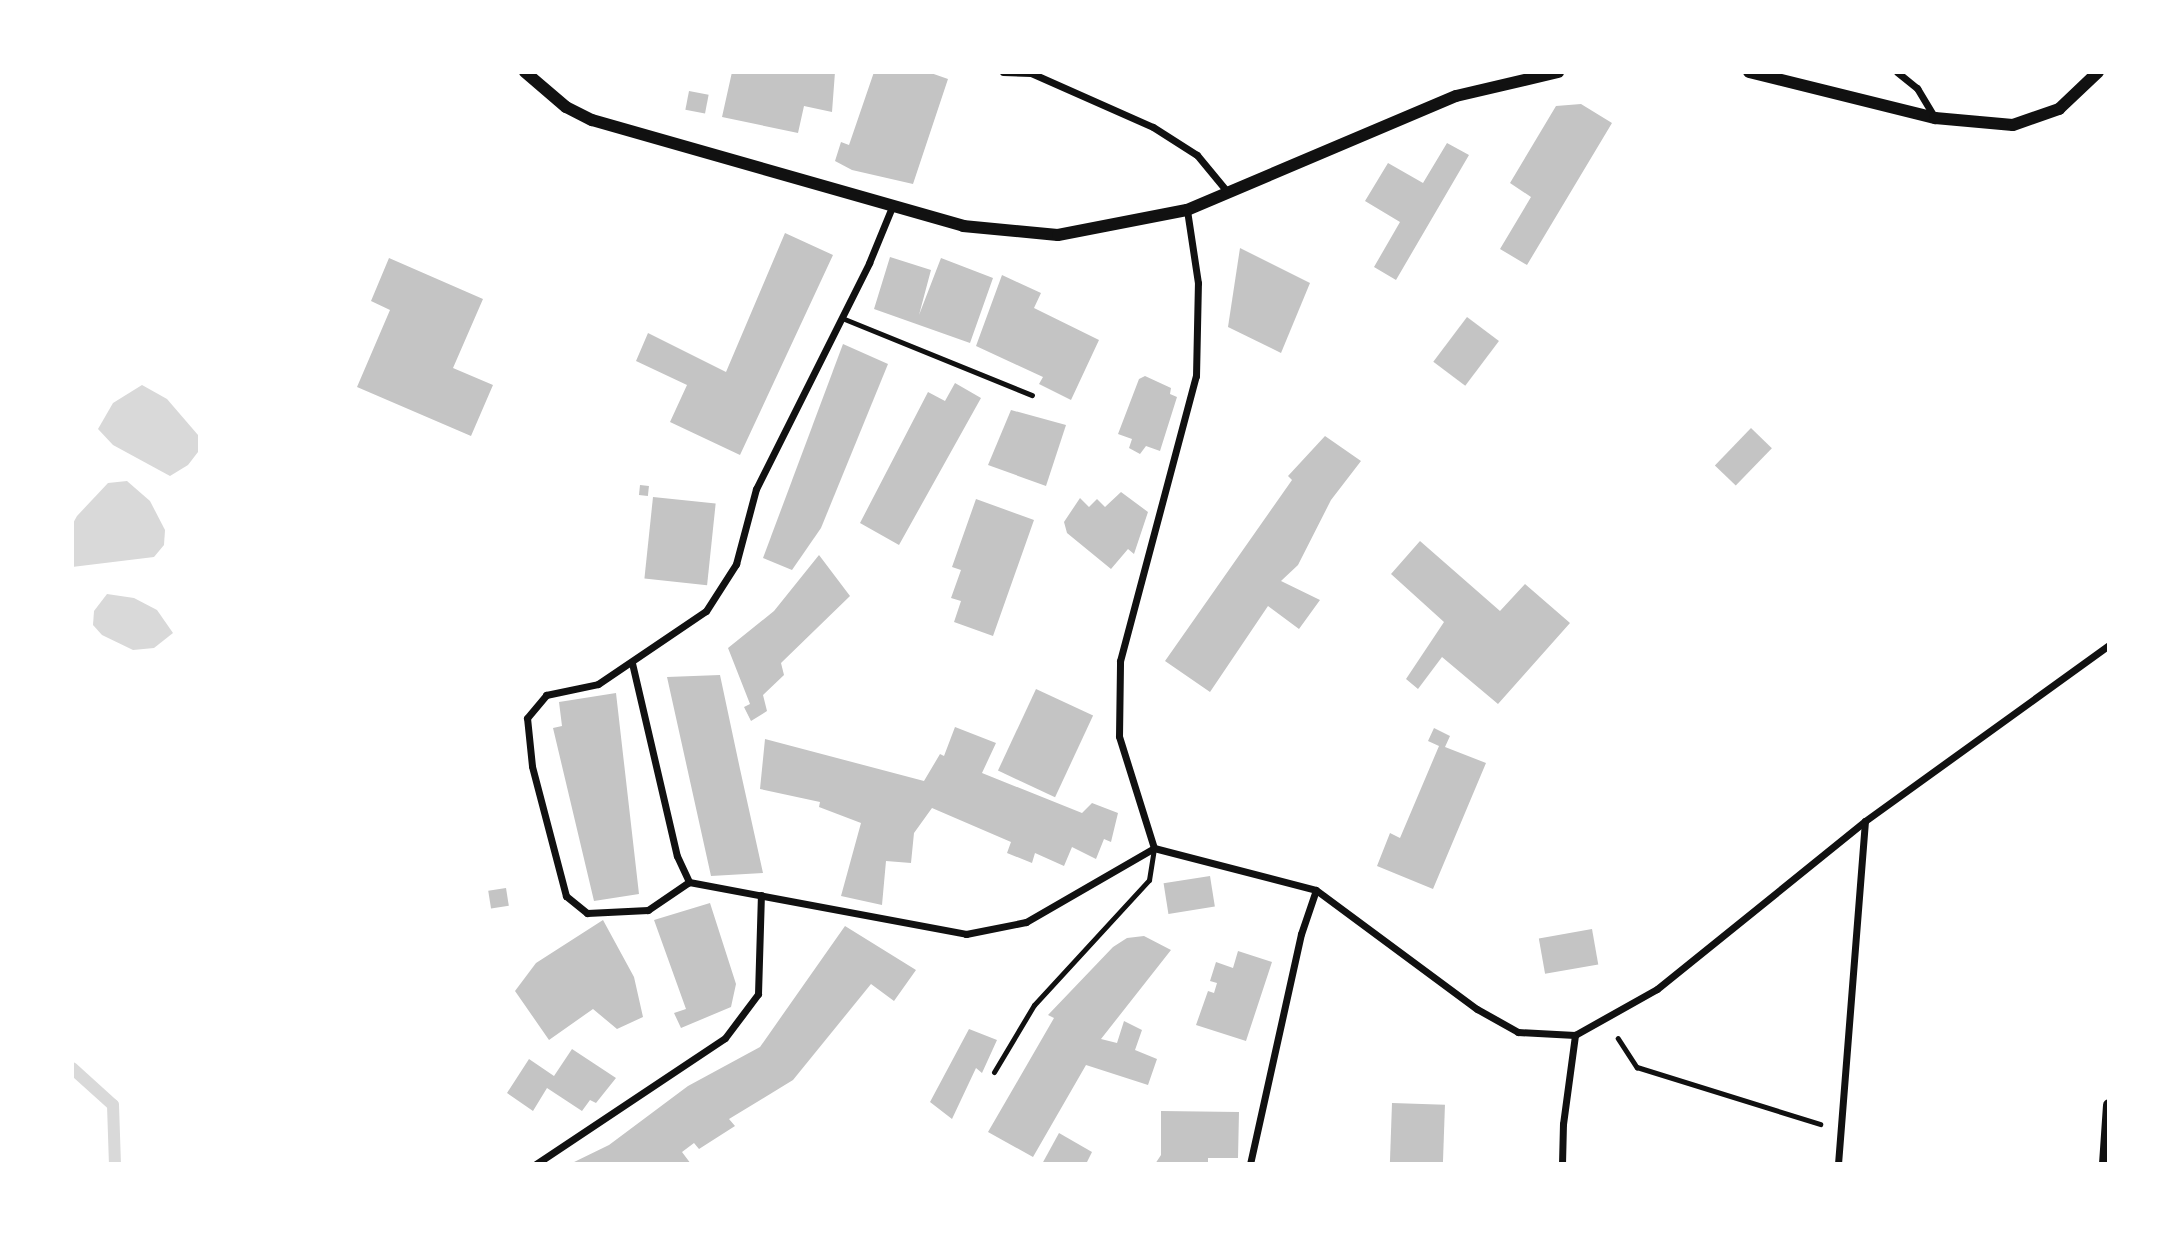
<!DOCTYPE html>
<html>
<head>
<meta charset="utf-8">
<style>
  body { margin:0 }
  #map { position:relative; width:2181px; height:1236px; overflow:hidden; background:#fff; font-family:"Source Serif 4",serif }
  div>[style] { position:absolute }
  .water>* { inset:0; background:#d9d9d9 }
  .stream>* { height:12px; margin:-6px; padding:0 6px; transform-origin:6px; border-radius:6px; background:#d9d9d9 }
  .building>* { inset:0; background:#c4c4c4; transform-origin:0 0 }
  .path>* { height:4.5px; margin:-2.25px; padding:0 2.25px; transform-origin:2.25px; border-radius:2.25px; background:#111 }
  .service>* { height:5px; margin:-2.5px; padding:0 2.5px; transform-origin:2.5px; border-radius:2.5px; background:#111 }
  .minor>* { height:7px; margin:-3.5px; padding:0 3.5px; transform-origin:3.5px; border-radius:3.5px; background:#111 }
  .tertiary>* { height:12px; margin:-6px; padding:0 6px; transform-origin:6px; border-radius:6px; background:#111 }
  span { translate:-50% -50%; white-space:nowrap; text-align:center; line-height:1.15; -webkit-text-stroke:7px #fff; paint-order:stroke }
  .frame { position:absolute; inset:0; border:74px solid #fff; pointer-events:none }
</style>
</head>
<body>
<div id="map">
  <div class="water">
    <div style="clip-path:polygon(142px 385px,167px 399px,198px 435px,198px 452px,188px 465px,170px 476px,113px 445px,98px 429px,113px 403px)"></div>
    <div style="clip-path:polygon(127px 481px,150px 501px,165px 530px,164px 545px,154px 557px,72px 567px,72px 525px,77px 516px,108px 483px)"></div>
    <div style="clip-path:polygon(107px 594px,134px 598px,157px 610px,173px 633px,154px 648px,133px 650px,102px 635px,93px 625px,94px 611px)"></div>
  </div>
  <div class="stream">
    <div style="left:72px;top:1068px;width:55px;rotate:42.1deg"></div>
    <div style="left:113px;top:1105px;width:59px;rotate:88.1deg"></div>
  </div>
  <div class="building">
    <div style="clip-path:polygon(732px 72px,835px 72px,832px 112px,804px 106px,798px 133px,722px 117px)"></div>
    <div style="clip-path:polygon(874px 72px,928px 72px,948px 79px,913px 184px,852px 170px,835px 161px,841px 142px,849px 145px)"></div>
    <div style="left:689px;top:91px;width:20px;height:19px;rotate:11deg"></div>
    <div style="clip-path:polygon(1581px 104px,1612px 123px,1527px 265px,1500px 249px,1531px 197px,1510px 183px,1556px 106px)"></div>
    <div style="clip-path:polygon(1447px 143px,1469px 155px,1396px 280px,1374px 267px,1400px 222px,1365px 201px,1388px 163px,1423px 183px)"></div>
    <div style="clip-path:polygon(785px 233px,833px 255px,740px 455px,670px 422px,687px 385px,636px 361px,648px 333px,726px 372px)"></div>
    <div style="clip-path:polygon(1240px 248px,1310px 283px,1281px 353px,1228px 327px)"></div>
    <div style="clip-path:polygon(890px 257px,931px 270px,919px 315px,941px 258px,993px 278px,970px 343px,874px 309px)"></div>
    <div style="clip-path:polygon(389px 258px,483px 299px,453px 368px,493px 385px,471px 436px,357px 387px,390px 310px,371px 301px)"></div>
    <div style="clip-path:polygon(1002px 275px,1041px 293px,1034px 308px,1099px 340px,1071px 400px,1039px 384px,1043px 377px,976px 346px)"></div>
    <div style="left:1467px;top:317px;width:40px;height:56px;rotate:37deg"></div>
    <div style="clip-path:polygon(843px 344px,888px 364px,821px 528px,792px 570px,763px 558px)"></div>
    <div style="clip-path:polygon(1145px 376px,1171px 388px,1170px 394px,1177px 397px,1160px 451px,1146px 446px,1140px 454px,1129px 448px,1132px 439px,1118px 434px,1139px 379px)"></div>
    <div style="clip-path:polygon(955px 383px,981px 398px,899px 545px,860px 523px,928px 392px,945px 401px)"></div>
    <div style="clip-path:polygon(1011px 410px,1066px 425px,1046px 486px,988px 465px)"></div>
    <div style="left:1751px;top:428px;width:29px;height:52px;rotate:44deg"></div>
    <div style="clip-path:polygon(1325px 436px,1361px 461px,1331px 500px,1298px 565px,1281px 581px,1320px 600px,1299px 629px,1268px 606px,1210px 692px,1165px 661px,1292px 480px,1288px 476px)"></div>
    <div style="left:640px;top:485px;width:9px;height:10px;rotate:6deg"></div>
    <div style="clip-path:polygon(1121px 492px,1148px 512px,1134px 554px,1128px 549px,1111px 569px,1067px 533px,1064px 522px,1080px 498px,1089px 507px,1097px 499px,1105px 507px)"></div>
    <div style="left:653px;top:497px;width:63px;height:82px;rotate:6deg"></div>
    <div style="clip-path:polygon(976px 499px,1034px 520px,993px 636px,954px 622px,961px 601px,951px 598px,961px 570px,952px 567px)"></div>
    <div style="clip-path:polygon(1420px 541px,1500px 611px,1525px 584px,1570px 623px,1498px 704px,1442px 657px,1418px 689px,1406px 679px,1444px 622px,1391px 574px)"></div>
    <div style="clip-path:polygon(819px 555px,850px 596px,781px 663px,784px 675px,763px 695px,767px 711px,751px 721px,744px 707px,750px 704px,728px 648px,774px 611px)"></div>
    <div style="clip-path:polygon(720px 675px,740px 769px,763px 873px,711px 876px,667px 677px)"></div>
    <div style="left:1036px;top:689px;width:63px;height:90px;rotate:25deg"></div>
    <div style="clip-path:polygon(616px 693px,639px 894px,594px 901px,553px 728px,562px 726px,559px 702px)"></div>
    <div style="clip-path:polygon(955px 727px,996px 743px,982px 773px,1082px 813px,1092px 803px,1118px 813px,1111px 842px,1104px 839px,1096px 859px,1072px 847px,1064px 866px,1035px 853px,1032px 863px,1007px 853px,1011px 842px,932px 808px,914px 833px,911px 863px,886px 861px,882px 905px,841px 896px,861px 823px,819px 807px,820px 802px,760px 789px,765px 739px,924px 781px,940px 754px,944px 756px)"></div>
    <div style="clip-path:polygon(1434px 728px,1450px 736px,1445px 747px,1486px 763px,1433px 889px,1377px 866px,1390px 833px,1400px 838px,1439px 746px,1428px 741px)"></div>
    <div style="left:1210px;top:876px;width:31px;height:47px;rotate:81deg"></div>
    <div style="left:506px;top:888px;width:18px;height:18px;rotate:81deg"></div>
    <div style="clip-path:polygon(710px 903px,736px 984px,731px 1007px,681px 1028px,674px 1013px,686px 1009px,654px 920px)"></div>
    <div style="clip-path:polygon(603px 920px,634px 977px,643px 1017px,617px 1029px,593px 1009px,549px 1040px,515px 991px,536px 963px)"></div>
    <div style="clip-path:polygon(845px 926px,916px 970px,894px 1001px,871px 984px,793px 1080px,729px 1119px,735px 1126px,699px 1149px,694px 1143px,682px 1152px,691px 1164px,570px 1164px,609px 1145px,688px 1086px,760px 1047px)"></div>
    <div style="left:1592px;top:929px;width:36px;height:54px;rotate:80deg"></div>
    <div style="clip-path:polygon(1144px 936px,1171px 950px,1101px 1039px,1117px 1043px,1124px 1021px,1142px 1030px,1135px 1050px,1157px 1059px,1148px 1085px,1086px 1065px,1033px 1157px,988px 1132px,1054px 1018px,1048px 1015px,1113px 947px,1127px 938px)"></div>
    <div style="clip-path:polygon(1238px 951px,1272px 962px,1246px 1041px,1196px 1025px,1208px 991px,1214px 993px,1217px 983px,1210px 981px,1216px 962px,1233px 968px)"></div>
    <div style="clip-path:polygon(969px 1029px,997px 1040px,982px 1073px,976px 1068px,952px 1119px,930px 1102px)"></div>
    <div style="clip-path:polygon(572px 1049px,616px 1078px,596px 1103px,590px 1100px,582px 1111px,547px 1088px,533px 1111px,507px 1093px,529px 1059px,554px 1076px)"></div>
    <div style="left:1392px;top:1103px;width:53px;height:61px;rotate:2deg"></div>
    <div style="clip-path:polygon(1161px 1111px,1239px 1112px,1238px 1158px,1208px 1158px,1208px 1164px,1155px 1164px,1161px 1155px)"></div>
    <div style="clip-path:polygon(1059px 1133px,1092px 1152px,1086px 1164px,1042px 1164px)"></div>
  </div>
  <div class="path">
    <div style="left:1618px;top:1038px;width:35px;rotate:57deg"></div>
    <div style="left:1637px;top:1067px;width:192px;rotate:17.3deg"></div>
  </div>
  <div class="service">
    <div style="left:842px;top:318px;width:205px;rotate:22.1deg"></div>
    <div style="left:994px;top:1072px;width:78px;rotate:-59.2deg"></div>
    <div style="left:1034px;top:1005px;width:170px;rotate:-47.4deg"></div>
    <div style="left:1149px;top:880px;width:32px;rotate:-81deg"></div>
  </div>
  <div class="minor">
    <div style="left:1003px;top:72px;width:28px;rotate:2deg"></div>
    <div style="left:1031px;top:73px;width:133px;rotate:23.9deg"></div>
    <div style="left:1153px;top:127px;width:52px;rotate:32.5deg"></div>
    <div style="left:1197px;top:155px;width:45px;rotate:50.4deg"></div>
    <div style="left:1897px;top:72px;width:26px;rotate:39deg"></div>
    <div style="left:1917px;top:88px;width:35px;rotate:59deg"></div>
    <div style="left:632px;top:663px;width:198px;rotate:76.9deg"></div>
    <div style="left:677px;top:856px;width:29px;rotate:65deg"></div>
    <div style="left:689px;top:882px;width:282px;rotate:10.6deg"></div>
    <div style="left:966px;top:934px;width:61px;rotate:-11.3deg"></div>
    <div style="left:1026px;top:922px;width:148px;rotate:-30deg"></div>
    <div style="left:1154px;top:848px;width:117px;rotate:-107.4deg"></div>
    <div style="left:1119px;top:736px;width:75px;rotate:-89.2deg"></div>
    <div style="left:1120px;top:661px;width:295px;rotate:-75.1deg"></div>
    <div style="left:1196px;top:376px;width:93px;rotate:-88.8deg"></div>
    <div style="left:1198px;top:283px;width:74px;rotate:-98.6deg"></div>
    <div style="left:1154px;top:848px;width:167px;rotate:14.5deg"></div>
    <div style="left:1316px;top:890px;width:200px;rotate:36.5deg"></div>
    <div style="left:1477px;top:1009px;width:47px;rotate:29.3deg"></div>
    <div style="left:1518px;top:1032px;width:57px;rotate:3deg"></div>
    <div style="left:1575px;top:1035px;width:94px;rotate:-29.3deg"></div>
    <div style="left:1657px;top:989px;width:267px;rotate:-38.9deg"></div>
    <div style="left:1865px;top:821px;width:301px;rotate:-35.8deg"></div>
    <div style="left:689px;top:882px;width:50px;rotate:145.7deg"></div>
    <div style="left:648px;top:910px;width:61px;rotate:177.2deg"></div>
    <div style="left:587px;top:913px;width:27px;rotate:-141deg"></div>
    <div style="left:566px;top:896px;width:134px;rotate:-104.7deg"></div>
    <div style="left:532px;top:766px;width:48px;rotate:-95.9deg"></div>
    <div style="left:527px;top:718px;width:30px;rotate:-50deg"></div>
    <div style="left:546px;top:695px;width:53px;rotate:-11.9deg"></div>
    <div style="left:598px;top:684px;width:130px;rotate:-34.1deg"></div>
    <div style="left:706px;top:611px;width:56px;rotate:-57.4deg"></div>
    <div style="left:736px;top:564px;width:78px;rotate:-75.1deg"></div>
    <div style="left:756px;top:489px;width:253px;rotate:-63.4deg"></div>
    <div style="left:869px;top:263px;width:61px;rotate:-67.7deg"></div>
    <div style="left:536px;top:1164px;width:227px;rotate:-33.7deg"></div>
    <div style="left:725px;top:1038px;width:55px;rotate:-53.1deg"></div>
    <div style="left:758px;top:994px;width:99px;rotate:-88.3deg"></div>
    <div style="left:1250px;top:1164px;width:236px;rotate:-77.5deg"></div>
    <div style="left:1301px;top:934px;width:46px;rotate:-71.2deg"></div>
    <div style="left:1562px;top:1164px;width:40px;rotate:-88.6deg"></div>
    <div style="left:1563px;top:1124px;width:90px;rotate:-82.3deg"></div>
    <div style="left:1838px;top:1164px;width:344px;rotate:-85.5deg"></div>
  </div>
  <div class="tertiary">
    <div style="left:525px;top:72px;width:54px;rotate:40.5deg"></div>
    <div style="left:566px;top:107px;width:29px;rotate:27deg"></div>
    <div style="left:592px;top:120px;width:386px;rotate:15.9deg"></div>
    <div style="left:963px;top:226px;width:95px;rotate:5.4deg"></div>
    <div style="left:1058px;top:235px;width:131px;rotate:-11deg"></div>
    <div style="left:1187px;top:210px;width:292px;rotate:-23deg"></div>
    <div style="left:1456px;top:96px;width:105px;rotate:-13.2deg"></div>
    <div style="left:1749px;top:72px;width:192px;rotate:13.9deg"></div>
    <div style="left:1935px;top:118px;width:78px;rotate:5.1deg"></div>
    <div style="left:2013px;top:125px;width:49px;rotate:-19.2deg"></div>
    <div style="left:2059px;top:109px;width:54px;rotate:-43.5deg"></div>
    <div style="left:2105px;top:1164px;width:59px;rotate:-86.1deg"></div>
  </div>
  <div class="frame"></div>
</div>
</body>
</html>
